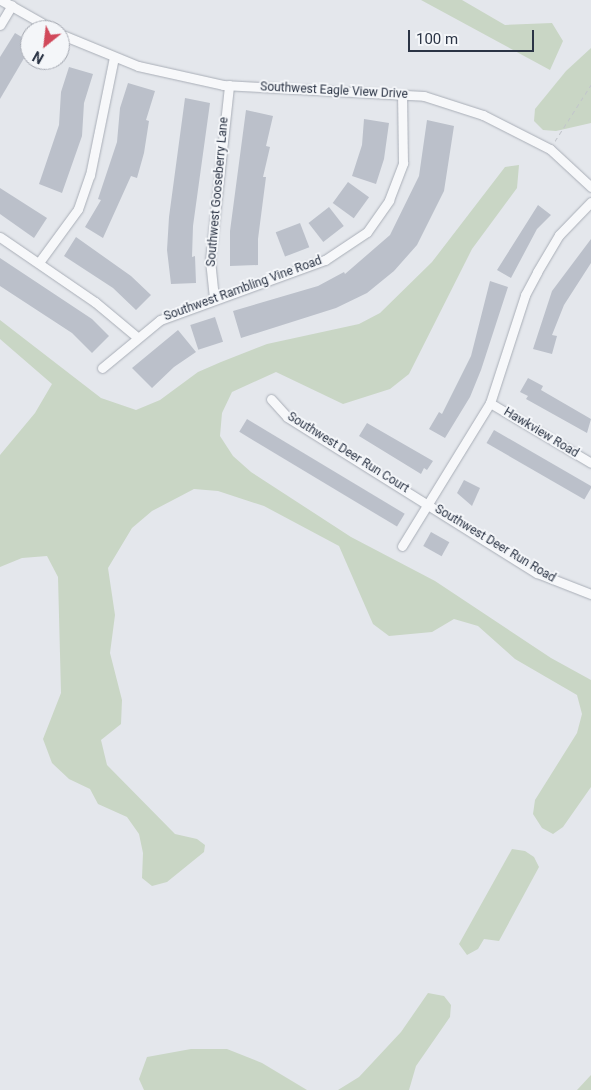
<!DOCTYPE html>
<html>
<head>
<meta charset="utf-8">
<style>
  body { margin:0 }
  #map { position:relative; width:591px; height:1090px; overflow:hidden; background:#e4e7ec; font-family:Roboto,sans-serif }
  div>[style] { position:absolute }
  .green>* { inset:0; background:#c9d6c5 }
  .building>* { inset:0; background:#bbc0ca; transform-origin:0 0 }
  .path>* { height:1px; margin-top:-0.5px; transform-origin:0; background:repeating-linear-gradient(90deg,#c2c5cb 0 4px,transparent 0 8px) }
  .roads { filter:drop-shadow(0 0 1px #a9aeb7) drop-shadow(0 0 1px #a9aeb7) }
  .minor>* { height:9px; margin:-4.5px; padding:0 4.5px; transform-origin:4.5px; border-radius:4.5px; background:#f7f8fa }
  span { translate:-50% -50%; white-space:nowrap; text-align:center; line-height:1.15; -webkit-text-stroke:4px #f4f6f9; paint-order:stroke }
  .street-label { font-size:12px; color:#2b3445 }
  .north { position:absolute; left:20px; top:20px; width:50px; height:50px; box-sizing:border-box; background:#f4f6f9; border:1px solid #a4a8b1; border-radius:50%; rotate:209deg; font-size:14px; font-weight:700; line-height:20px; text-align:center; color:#2b3445 }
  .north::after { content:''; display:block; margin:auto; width:18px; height:22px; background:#d1495b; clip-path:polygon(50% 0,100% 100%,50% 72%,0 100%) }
  .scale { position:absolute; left:408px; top:30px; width:126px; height:22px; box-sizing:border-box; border:2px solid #2b3445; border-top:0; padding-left:6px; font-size:15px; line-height:18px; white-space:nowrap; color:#2b3445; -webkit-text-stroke:4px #f4f6f9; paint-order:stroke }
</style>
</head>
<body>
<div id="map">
  <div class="green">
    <div style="clip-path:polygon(421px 0,462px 0,505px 25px,552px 23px,563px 41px,550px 70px)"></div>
    <div style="clip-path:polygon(591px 48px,591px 123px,556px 131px,543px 130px,534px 121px,535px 109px,566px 71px)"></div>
    <div style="clip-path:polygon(519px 165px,517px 188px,472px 249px,409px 374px,390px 389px,343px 404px,276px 372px,232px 392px,222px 413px,220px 436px,233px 456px,251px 472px,351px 537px,435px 581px,551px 658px,591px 680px,591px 787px,563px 827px,553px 834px,542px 828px,533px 814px,535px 800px,577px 733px,582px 714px,577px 695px,515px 659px,478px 626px,454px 619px,432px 632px,389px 636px,373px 624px,339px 546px,264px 506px,218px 491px,194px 489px,152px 511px,132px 528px,108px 568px,115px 615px,110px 653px,122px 700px,121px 724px,101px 740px,107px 765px,175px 834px,197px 839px,205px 845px,204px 852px,167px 882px,152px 886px,142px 878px,143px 853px,139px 834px,127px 817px,98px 804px,90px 789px,69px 779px,52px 763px,43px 739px,61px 693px,58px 577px,47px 556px,22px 558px,0 567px,0 455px,35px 413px,52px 384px,0 339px,0 320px,101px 398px,136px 410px,160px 400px,198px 372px,221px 362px,267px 344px,359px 324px,380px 313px,432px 262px,505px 167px)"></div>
    <div style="clip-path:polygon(512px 849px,525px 851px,534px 857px,539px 867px,499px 941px,484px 939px,478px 949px,467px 955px,459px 944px)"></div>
    <div style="clip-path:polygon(428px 993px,444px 996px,451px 1005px,450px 1017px,416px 1066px,409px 1090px,338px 1090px,359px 1077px,401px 1032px)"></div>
    <div style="clip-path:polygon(191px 1049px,227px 1049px,262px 1063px,307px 1090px,144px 1090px,139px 1079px,147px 1057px)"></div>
    <div style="clip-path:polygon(591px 1075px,591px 1090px,577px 1090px)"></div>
  </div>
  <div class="building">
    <div style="clip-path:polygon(15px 33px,30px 42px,30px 48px,0 99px,0 57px)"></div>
    <div style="clip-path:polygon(69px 67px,93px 74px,84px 103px,82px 136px,62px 193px,39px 184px,59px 125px,61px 92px)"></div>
    <div style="clip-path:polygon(128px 83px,155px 91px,146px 120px,149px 121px,144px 153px,137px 178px,131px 176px,103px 238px,85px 227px,101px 200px,98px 199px,117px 142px,120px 108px)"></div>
    <div style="clip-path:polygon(185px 98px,210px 103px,193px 226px,192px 257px,195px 256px,196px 283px,171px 284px,167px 250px,169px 217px)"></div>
    <div style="clip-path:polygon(246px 110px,273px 116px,266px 146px,270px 147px,263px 177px,266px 177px,258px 239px,258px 265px,230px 266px,230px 231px)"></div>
    <div style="clip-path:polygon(364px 119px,389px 123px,384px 159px,376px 184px,352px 176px,362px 145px)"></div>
    <div style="clip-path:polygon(427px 120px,454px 126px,444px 191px,417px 245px,394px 271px,367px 293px,336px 308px,241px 338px,233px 311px,318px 286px,344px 272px,345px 274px,390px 235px,419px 176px)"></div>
    <div style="left:348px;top:182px;width:26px;height:26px;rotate:36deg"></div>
    <div style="clip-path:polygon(0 188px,47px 218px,34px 238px,0 214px)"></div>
    <div style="clip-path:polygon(538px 205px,551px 215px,537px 229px,511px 278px,497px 270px)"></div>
    <div style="left:329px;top:207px;width:24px;height:26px;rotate:52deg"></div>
    <div style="left:300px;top:223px;width:26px;height:26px;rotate:69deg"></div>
    <div style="clip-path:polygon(76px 237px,131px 276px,151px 295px,136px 310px,113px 288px,64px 256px)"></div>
    <div style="clip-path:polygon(591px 239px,591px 263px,564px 305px,552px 335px,557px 336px,552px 354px,533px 349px,552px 291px)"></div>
    <div style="clip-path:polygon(0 258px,92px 319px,109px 336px,92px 353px,72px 333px,0 286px)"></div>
    <div style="clip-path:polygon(490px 281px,508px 287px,481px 370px,470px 397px,445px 438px,429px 429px,439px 412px,442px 414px,471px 356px)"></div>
    <div style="left:215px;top:317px;width:26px;height:26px;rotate:72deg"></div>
    <div style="clip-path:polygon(178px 330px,196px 352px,174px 367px,152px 388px,132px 368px)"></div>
    <div style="clip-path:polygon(528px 378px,543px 386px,541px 390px,591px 419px,587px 433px,526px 399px,528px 396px,520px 392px)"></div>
    <div style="left:247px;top:419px;width:184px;height:15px;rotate:31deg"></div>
    <div style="clip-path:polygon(367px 423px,433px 461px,427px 470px,424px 468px,421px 474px,359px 436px)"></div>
    <div style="left:494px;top:430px;width:113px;height:15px;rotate:30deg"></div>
    <div style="clip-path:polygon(464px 480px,480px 488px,472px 506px,457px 493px)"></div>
    <div style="left:431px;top:532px;width:21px;height:16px;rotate:29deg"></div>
  </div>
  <div class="path">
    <div style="left:555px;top:141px;width:67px;rotate:-57.3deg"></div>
  </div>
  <div class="roads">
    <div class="minor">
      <div style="left:1px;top:0;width:61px;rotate:29.5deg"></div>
      <div style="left:0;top:25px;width:23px;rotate:-59deg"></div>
      <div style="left:60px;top:34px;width:84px;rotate:22.3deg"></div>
      <div style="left:138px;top:66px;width:87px;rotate:12.6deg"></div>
      <div style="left:223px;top:85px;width:201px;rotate:3.1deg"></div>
      <div style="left:424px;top:96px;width:62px;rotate:17.9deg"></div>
      <div style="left:483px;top:115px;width:75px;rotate:26.9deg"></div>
      <div style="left:550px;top:149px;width:56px;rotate:42.8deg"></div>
      <div style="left:0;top:237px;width:115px;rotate:34.4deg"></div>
      <div style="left:95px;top:302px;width:55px;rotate:39.8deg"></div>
      <div style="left:40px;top:261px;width:64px;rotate:-53.8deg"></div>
      <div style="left:78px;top:209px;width:36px;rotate:-71deg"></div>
      <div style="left:90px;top:175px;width:120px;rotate:-78.5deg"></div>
      <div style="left:214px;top:298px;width:37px;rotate:-96deg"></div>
      <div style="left:210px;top:261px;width:177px;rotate:-83.8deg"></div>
      <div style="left:102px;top:368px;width:75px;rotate:-39.6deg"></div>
      <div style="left:160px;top:320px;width:176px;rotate:-20deg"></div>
      <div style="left:325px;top:260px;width:50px;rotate:-33.7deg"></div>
      <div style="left:367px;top:232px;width:39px;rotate:-55deg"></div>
      <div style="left:389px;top:200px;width:40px;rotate:-69deg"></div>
      <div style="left:403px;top:163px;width:68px;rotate:-90.8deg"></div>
      <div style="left:271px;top:399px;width:24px;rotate:48deg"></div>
      <div style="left:287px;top:417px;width:295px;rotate:32deg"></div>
      <div style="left:537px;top:573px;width:58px;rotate:21.3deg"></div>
      <div style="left:490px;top:403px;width:117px;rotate:30.7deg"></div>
      <div style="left:402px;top:546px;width:168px;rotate:-58.4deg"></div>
      <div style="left:490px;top:403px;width:114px;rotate:-72deg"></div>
      <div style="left:525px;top:295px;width:26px;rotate:-62deg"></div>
      <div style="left:537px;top:272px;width:43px;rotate:-59.3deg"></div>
      <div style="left:559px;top:235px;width:46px;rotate:-45.9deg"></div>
    </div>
  </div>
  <div class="street-label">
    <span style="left:334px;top:91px;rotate:3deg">Southwest Eagle View Drive</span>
    <span style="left:218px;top:192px;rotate:-85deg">Southwest Gooseberry Lane</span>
    <span style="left:243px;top:289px;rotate:-20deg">Southwest Rambling Vine Road</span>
    <span style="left:541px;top:433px;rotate:31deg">Hawkview Road</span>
    <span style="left:348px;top:453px;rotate:32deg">Southwest Deer Run Court</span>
    <span style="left:495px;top:544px;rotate:31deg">Southwest Deer Run Road</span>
  </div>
  <div class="north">N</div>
  <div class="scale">100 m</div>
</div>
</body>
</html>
